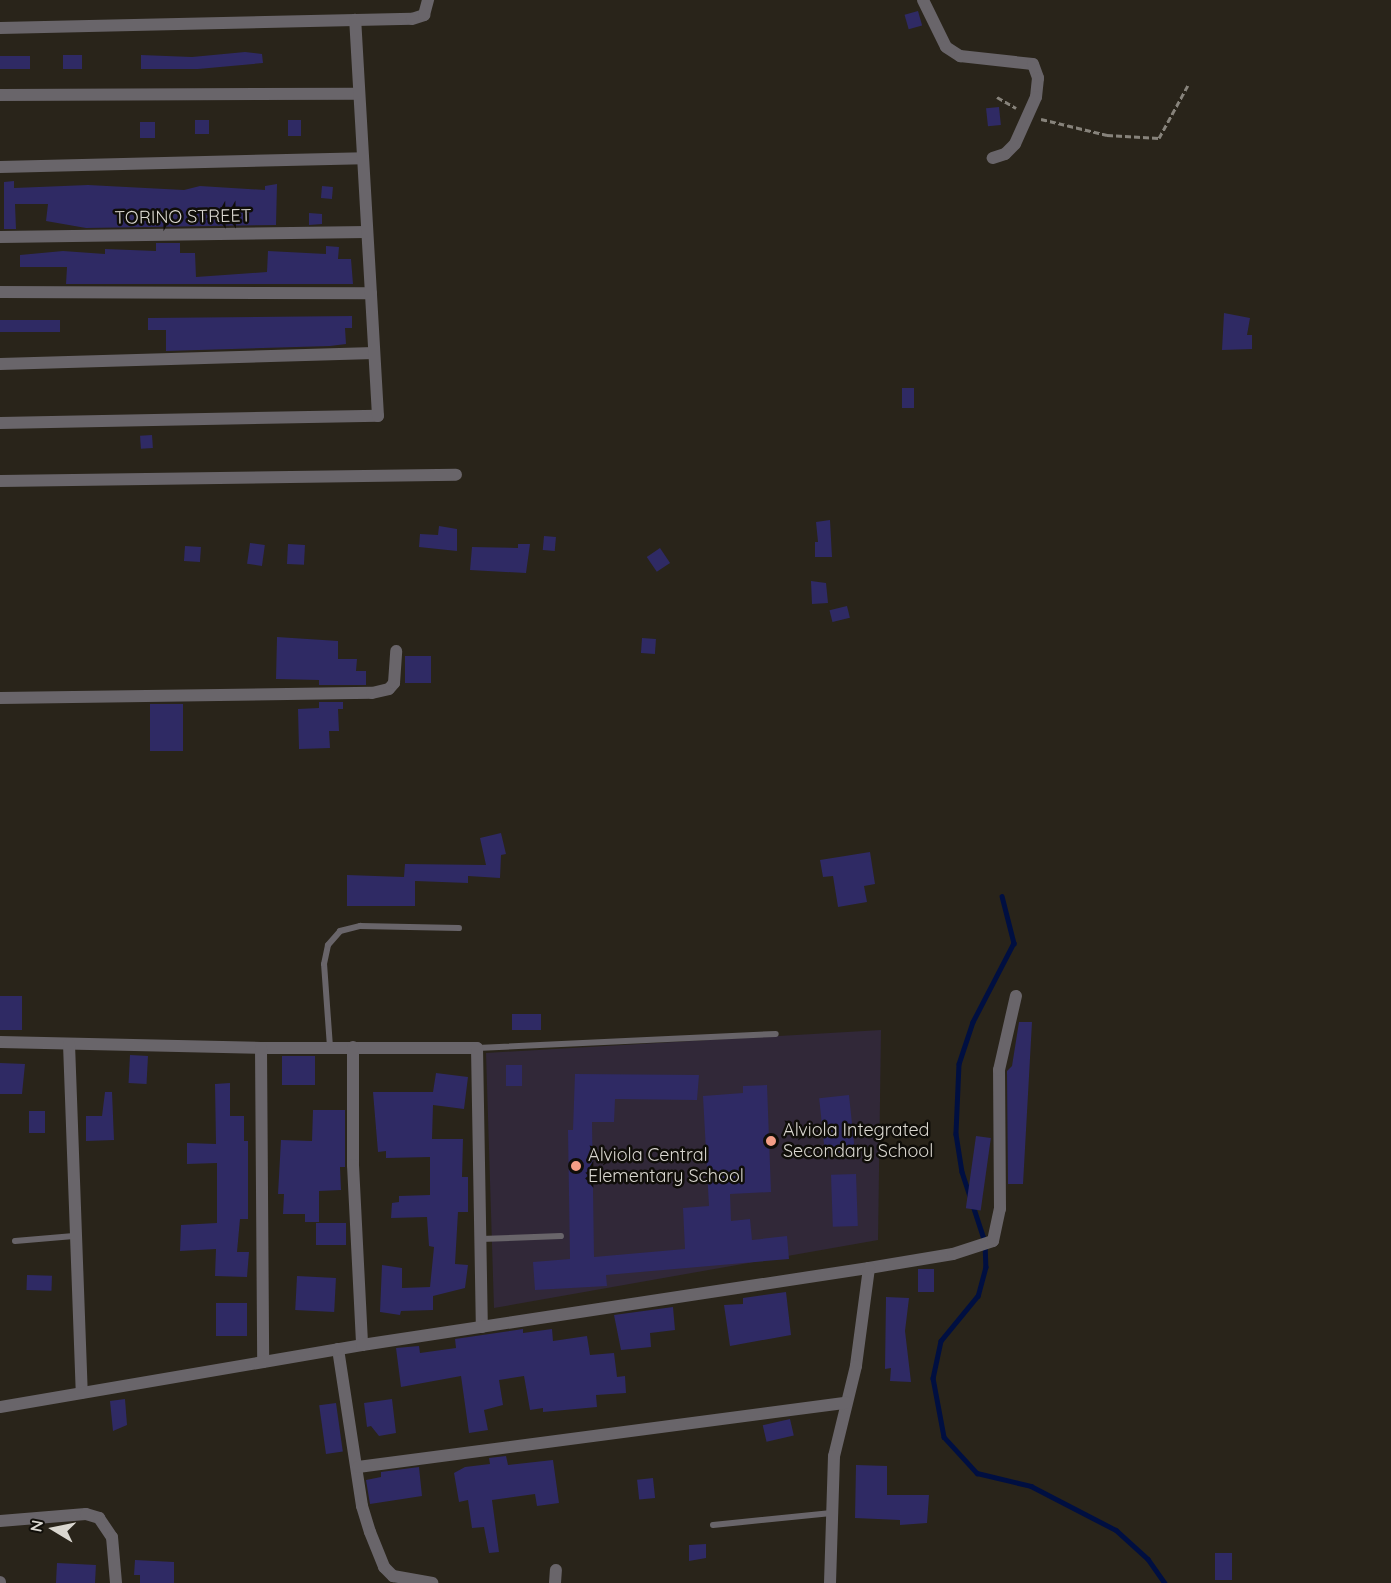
<!DOCTYPE html>
<html>
<head>
<meta charset="utf-8">
<style>
  body { margin:0 }
  #map { position:relative; width:1391px; height:1583px; overflow:hidden; background:#29241a; font-family:Quicksand,sans-serif }
  div>[style] { position:absolute }
  .education>* { inset:0; background:#312838 }
  .stream>* { height:4.5px; margin:-2.25px; padding:0 2.25px; transform-origin:2.25px; border-radius:2.25px; background:#000f41 }
  .building>* { inset:0; background:#2f2a64; transform-origin:0 0 }
  .path>* { height:3px; margin-top:-1.5px; transform-origin:0; background:repeating-linear-gradient(90deg,#87837b 0 6px,transparent 0 9px) }
  .service>* { height:6px; margin:-3px; padding:0 3px; transform-origin:3px; border-radius:3px; background:#69656a }
  .minor>* { height:12px; margin:-6px; padding:0 6px; transform-origin:6px; border-radius:6px; background:#69656a }
  .dots>* { width:16px; height:16px; translate:-50% -50%; box-sizing:border-box; border:3px solid #100e09; border-radius:50% }
  span { translate:-50% -50%; white-space:nowrap; text-align:center; line-height:1.15; -webkit-text-stroke:5px #100e09; paint-order:stroke }
  .street-label { font-size:18px; color:#dad7d0 }
  .poi-label { font-size:18px; color:#dad7d0 }
  .left { translate:0 -50%; text-align:left }
  .north { position:absolute; left:24px; top:1499px; width:60px; height:60px; -webkit-text-stroke:4px #100e09; paint-order:stroke; rotate:280deg; font-size:16px; font-weight:700; line-height:24px; text-align:center; color:#dad7d0 }
  .north::after { content:''; display:block; margin:auto; width:21px; height:27px; background:#dad7d0; clip-path:polygon(50% 0,100% 100%,50% 72%,0 100%) }
</style>
</head>
<body>
<div id="map">
  <div class="education">
    <div style="clip-path:polygon(881px 1030px,878px 1240px,494px 1308px,486px 1053px)"></div>
  </div>
  <div class="stream">
    <div style="left:1002px;top:896px;width:49px;rotate:75.7deg"></div>
    <div style="left:1014px;top:943px;width:89px;rotate:117.4deg"></div>
    <div style="left:973px;top:1022px;width:44px;rotate:108.4deg"></div>
    <div style="left:959px;top:1064px;width:70px;rotate:92.5deg"></div>
    <div style="left:956px;top:1134px;width:38px;rotate:81deg"></div>
    <div style="left:962px;top:1172px;width:74px;rotate:71.8deg"></div>
    <div style="left:985px;top:1242px;width:25px;rotate:88deg"></div>
    <div style="left:986px;top:1267px;width:30px;rotate:105deg"></div>
    <div style="left:978px;top:1296px;width:58px;rotate:129.4deg"></div>
    <div style="left:941px;top:1341px;width:38px;rotate:102deg"></div>
    <div style="left:933px;top:1378px;width:60px;rotate:79.4deg"></div>
    <div style="left:944px;top:1437px;width:49px;rotate:47.5deg"></div>
    <div style="left:977px;top:1473px;width:56px;rotate:13.5deg"></div>
    <div style="left:1031px;top:1486px;width:96px;rotate:27.4deg"></div>
    <div style="left:1116px;top:1530px;width:43px;rotate:42.2deg"></div>
    <div style="left:1148px;top:1559px;width:29px;rotate:55deg"></div>
  </div>
  <div class="building">
    <div style="left:918px;top:11px;width:15px;height:14px;rotate:74deg"></div>
    <div style="clip-path:polygon(245px 52px,262px 54px,263px 63px,198px 69px,141px 69px,141px 55px,192px 57px)"></div>
    <div style="left:63px;top:55px;width:19px;height:14px"></div>
    <div style="left:0;top:56px;width:30px;height:13px"></div>
    <div style="left:999px;top:107px;width:18px;height:13px;rotate:84deg"></div>
    <div style="left:209px;top:120px;width:14px;height:14px;rotate:90deg"></div>
    <div style="left:301px;top:120px;width:16px;height:13px;rotate:90deg"></div>
    <div style="left:155px;top:122px;width:16px;height:15px;rotate:90deg"></div>
    <div style="clip-path:polygon(14px 181px,14px 188px,88px 185px,184px 190px,200px 186px,265px 190px,265px 186px,277px 184px,276px 225px,86px 228px,46px 221px,48px 204px,15px 204px,16px 229px,4px 229px,4px 182px)"></div>
    <div style="left:322px;top:186px;width:11px;height:12px;rotate:5deg"></div>
    <div style="clip-path:polygon(309px 213px,322px 214px,322px 224px,309px 225px)"></div>
    <div style="clip-path:polygon(156px 243px,180px 243px,180px 253px,195px 253px,196px 277px,267px 272px,268px 251px,326px 254px,326px 246px,339px 247px,338px 259px,351px 259px,353px 284px,66px 284px,67px 267px,20px 267px,20px 255px,63px 251px,105px 254px,105px 249px,156px 251px)"></div>
    <div style="clip-path:polygon(1224px 313px,1250px 318px,1247px 335px,1252px 335px,1252px 349px,1222px 350px)"></div>
    <div style="clip-path:polygon(352px 316px,352px 328px,345px 328px,346px 344px,330px 346px,166px 351px,166px 330px,148px 330px,148px 318px)"></div>
    <div style="left:0;top:320px;width:60px;height:12px"></div>
    <div style="left:902px;top:388px;width:12px;height:20px"></div>
    <div style="left:152px;top:435px;width:13px;height:12px;rotate:86deg"></div>
    <div style="clip-path:polygon(830px 520px,832px 557px,815px 557px,815px 542px,818px 542px,816px 522px)"></div>
    <div style="clip-path:polygon(439px 526px,457px 529px,457px 551px,419px 547px,420px 534px,438px 535px)"></div>
    <div style="left:544px;top:536px;width:12px;height:14px;rotate:5deg"></div>
    <div style="left:250px;top:543px;width:15px;height:21px;rotate:8deg"></div>
    <div style="left:288px;top:544px;width:17px;height:20px;rotate:3deg"></div>
    <div style="clip-path:polygon(518px 544px,530px 544px,526px 573px,470px 570px,472px 547px,518px 548px)"></div>
    <div style="left:185px;top:546px;width:16px;height:15px;rotate:4deg"></div>
    <div style="left:660px;top:548px;width:18px;height:16px;rotate:56deg"></div>
    <div style="clip-path:polygon(811px 581px,826px 583px,828px 603px,812px 604px)"></div>
    <div style="left:847px;top:606px;width:12px;height:18px;rotate:76deg"></div>
    <div style="clip-path:polygon(277px 637px,338px 641px,338px 659px,357px 659px,356px 671px,366px 671px,366px 685px,319px 685px,319px 680px,276px 679px)"></div>
    <div style="left:642px;top:638px;width:14px;height:15px;rotate:4deg"></div>
    <div style="left:405px;top:656px;width:26px;height:27px"></div>
    <div style="clip-path:polygon(319px 702px,343px 702px,343px 709px,338px 709px,339px 731px,329px 731px,330px 748px,299px 749px,298px 709px,319px 708px)"></div>
    <div style="left:150px;top:704px;width:33px;height:47px"></div>
    <div style="clip-path:polygon(501px 833px,506px 854px,501px 855px,500px 878px,468px 876px,468px 883px,415px 881px,415px 906px,347px 906px,347px 875px,404px 877px,405px 864px,486px 865px,480px 838px)"></div>
    <div style="clip-path:polygon(870px 852px,875px 884px,864px 886px,867px 902px,838px 907px,833px 876px,823px 877px,820px 860px)"></div>
    <div style="left:0;top:996px;width:22px;height:34px"></div>
    <div style="left:512px;top:1014px;width:29px;height:16px"></div>
    <div style="clip-path:polygon(1019px 1022px,1032px 1022px,1023px 1184px,1008px 1184px,1007px 1071px,1012px 1066px)"></div>
    <div style="left:130px;top:1055px;width:18px;height:28px;rotate:3deg"></div>
    <div style="left:282px;top:1056px;width:33px;height:29px"></div>
    <div style="clip-path:polygon(0 1063px,25px 1064px,22px 1094px,0 1094px)"></div>
    <div style="left:506px;top:1065px;width:16px;height:21px"></div>
    <div style="clip-path:polygon(436px 1073px,468px 1077px,464px 1109px,433px 1105px,432px 1139px,463px 1139px,462px 1177px,468px 1177px,468px 1212px,458px 1212px,455px 1264px,468px 1265px,465px 1288px,433px 1296px,433px 1310px,401px 1311px,400px 1315px,380px 1312px,382px 1265px,402px 1268px,402px 1288px,430px 1287px,434px 1247px,429px 1246px,427px 1217px,391px 1218px,392px 1203px,399px 1202px,399px 1196px,430px 1195px,430px 1157px,386px 1158px,386px 1151px,378px 1152px,373px 1092px,433px 1092px)"></div>
    <div style="clip-path:polygon(575px 1074px,699px 1075px,697px 1100px,615px 1099px,614px 1122px,592px 1122px,594px 1257px,685px 1249px,683px 1208px,709px 1206px,703px 1096px,743px 1093px,743px 1086px,767px 1085px,771px 1192px,730px 1194px,731px 1221px,750px 1219px,752px 1240px,787px 1236px,789px 1259px,606px 1275px,607px 1286px,535px 1290px,533px 1262px,570px 1259px,568px 1130px,573px 1130px)"></div>
    <div style="clip-path:polygon(230px 1083px,230px 1116px,244px 1116px,244px 1141px,248px 1141px,248px 1219px,240px 1219px,237px 1252px,249px 1252px,247px 1277px,215px 1276px,216px 1249px,180px 1251px,181px 1225px,217px 1223px,217px 1163px,187px 1164px,187px 1143px,216px 1144px,215px 1084px)"></div>
    <div style="clip-path:polygon(105px 1092px,112px 1092px,114px 1140px,86px 1141px,86px 1116px,102px 1116px)"></div>
    <div style="left:849px;top:1095px;width:56px;height:30px;rotate:84deg"></div>
    <div style="clip-path:polygon(313px 1110px,345px 1110px,345px 1167px,340px 1167px,341px 1190px,319px 1191px,319px 1222px,305px 1222px,305px 1214px,283px 1214px,284px 1194px,278px 1194px,281px 1140px,312px 1141px)"></div>
    <div style="left:29px;top:1111px;width:16px;height:22px"></div>
    <div style="left:976px;top:1136px;width:15px;height:73px;rotate:8deg"></div>
    <div style="left:856px;top:1174px;width:52px;height:25px;rotate:88deg"></div>
    <div style="left:316px;top:1223px;width:30px;height:22px"></div>
    <div style="left:918px;top:1269px;width:16px;height:23px"></div>
    <div style="left:27px;top:1275px;width:25px;height:15px;rotate:2deg"></div>
    <div style="left:297px;top:1276px;width:39px;height:34px;rotate:3deg"></div>
    <div style="clip-path:polygon(786px 1292px,791px 1335px,730px 1346px,724px 1305px,743px 1304px,743px 1298px)"></div>
    <div style="clip-path:polygon(886px 1297px,909px 1298px,905px 1331px,911px 1382px,890px 1381px,891px 1368px,885px 1369px)"></div>
    <div style="left:216px;top:1303px;width:31px;height:33px"></div>
    <div style="clip-path:polygon(673px 1307px,675px 1330px,650px 1333px,651px 1347px,621px 1350px,614px 1315px)"></div>
    <div style="clip-path:polygon(523px 1329px,523px 1333px,552px 1329px,553px 1341px,587px 1336px,590px 1355px,614px 1353px,617px 1377px,625px 1376px,626px 1393px,596px 1395px,597px 1407px,543px 1412px,543px 1408px,530px 1410px,524px 1376px,499px 1380px,503px 1405px,484px 1410px,488px 1430px,469px 1433px,461px 1376px,401px 1387px,396px 1348px,419px 1346px,420px 1353px,456px 1348px,455px 1339px)"></div>
    <div style="clip-path:polygon(125px 1399px,127px 1425px,113px 1431px,110px 1401px)"></div>
    <div style="clip-path:polygon(392px 1399px,396px 1433px,379px 1436px,371px 1426px,367px 1427px,364px 1403px)"></div>
    <div style="left:336px;top:1403px;width:49px;height:17px;rotate:82deg"></div>
    <div style="left:790px;top:1419px;width:17px;height:28px;rotate:77deg"></div>
    <div style="clip-path:polygon(506px 1456px,508px 1465px,553px 1460px,559px 1503px,537px 1506px,535px 1494px,492px 1500px,499px 1552px,489px 1553px,484px 1527px,472px 1528px,468px 1500px,459px 1502px,454px 1473px,465px 1467px,490px 1464px,489px 1458px)"></div>
    <div style="clip-path:polygon(856px 1465px,887px 1466px,887px 1495px,929px 1495px,927px 1523px,900px 1525px,900px 1520px,855px 1518px)"></div>
    <div style="clip-path:polygon(419px 1467px,422px 1496px,370px 1504px,366px 1480px,381px 1477px,381px 1472px)"></div>
    <div style="left:653px;top:1478px;width:20px;height:16px;rotate:84deg"></div>
    <div style="clip-path:polygon(706px 1544px,706px 1558px,689px 1561px,689px 1545px)"></div>
    <div style="left:1215px;top:1553px;width:17px;height:27px"></div>
    <div style="clip-path:polygon(135px 1560px,174px 1562px,174px 1583px,140px 1583px,140px 1575px,134px 1575px)"></div>
    <div style="left:57px;top:1563px;width:39px;height:20px;rotate:3deg"></div>
  </div>
  <div class="path">
    <div style="left:997px;top:97px;width:22px;rotate:30deg"></div>
    <div style="left:1041px;top:119px;width:68px;rotate:13.6deg"></div>
    <div style="left:1107px;top:135px;width:52px;rotate:3.3deg"></div>
    <div style="left:1159px;top:138px;width:60px;rotate:-61.3deg"></div>
  </div>
  <div class="service">
    <div style="left:330px;top:1047px;width:83px;rotate:-94.1deg"></div>
    <div style="left:324px;top:964px;width:19px;rotate:-78deg"></div>
    <div style="left:328px;top:945px;width:18px;rotate:-49deg"></div>
    <div style="left:340px;top:931px;width:21px;rotate:-14deg"></div>
    <div style="left:360px;top:926px;width:99px;rotate:1.2deg"></div>
    <div style="left:477px;top:1048px;width:299px;rotate:-2.7deg"></div>
    <div style="left:481px;top:1239px;width:80px;rotate:-2.1deg"></div>
    <div style="left:15px;top:1241px;width:59px;rotate:-4.8deg"></div>
    <div style="left:713px;top:1525px;width:119px;rotate:-5.8deg"></div>
  </div>
  <div class="minor">
    <div style="left:923px;top:0;width:52px;rotate:63.9deg"></div>
    <div style="left:946px;top:47px;width:17px;rotate:33deg"></div>
    <div style="left:960px;top:56px;width:73px;rotate:6.3deg"></div>
    <div style="left:1033px;top:64px;width:15px;rotate:70deg"></div>
    <div style="left:1038px;top:78px;width:19px;rotate:96deg"></div>
    <div style="left:1036px;top:97px;width:51px;rotate:114.1deg"></div>
    <div style="left:1015px;top:144px;width:14px;rotate:135deg"></div>
    <div style="left:1005px;top:154px;width:13px;rotate:162deg"></div>
    <div style="left:0;top:28px;width:412px;rotate:-1.3deg"></div>
    <div style="left:412px;top:19px;width:13px;rotate:-18deg"></div>
    <div style="left:424px;top:15px;width:16px;rotate:-75deg"></div>
    <div style="left:0;top:95px;width:359px;rotate:-0.2deg"></div>
    <div style="left:0;top:167px;width:363px;rotate:-1.4deg"></div>
    <div style="left:0;top:237px;width:367px;rotate:-0.8deg"></div>
    <div style="left:0;top:292px;width:371px;rotate:0.2deg"></div>
    <div style="left:0;top:364px;width:374px;rotate:-1.7deg"></div>
    <div style="left:0;top:423px;width:378px;rotate:-1.1deg"></div>
    <div style="left:378px;top:416px;width:397px;rotate:-93.3deg"></div>
    <div style="left:0;top:481px;width:456px;rotate:-0.8deg"></div>
    <div style="left:0;top:698px;width:372px;rotate:-0.8deg"></div>
    <div style="left:372px;top:693px;width:17px;rotate:-13deg"></div>
    <div style="left:389px;top:689px;width:8px;rotate:-50deg"></div>
    <div style="left:394px;top:683px;width:32px;rotate:-86deg"></div>
    <div style="left:0;top:1042px;width:261px;rotate:1.3deg"></div>
    <div style="left:261px;top:1048px;width:216px"></div>
    <div style="left:477px;top:1048px;width:279px;rotate:89deg"></div>
    <div style="left:69px;top:1044px;width:349px;rotate:87.9deg"></div>
    <div style="left:353px;top:1047px;width:118px;rotate:90deg"></div>
    <div style="left:353px;top:1165px;width:180px;rotate:87.1deg"></div>
    <div style="left:261px;top:1048px;width:314px;rotate:89.6deg"></div>
    <div style="left:869px;top:1268px;width:85px;rotate:-9.5deg"></div>
    <div style="left:953px;top:1254px;width:42px;rotate:-18deg"></div>
    <div style="left:993px;top:1241px;width:33px;rotate:-78deg"></div>
    <div style="left:1000px;top:1209px;width:139px;rotate:-90.4deg"></div>
    <div style="left:999px;top:1070px;width:76px;rotate:-77.1deg"></div>
    <div style="left:338px;top:1349px;width:159px;rotate:81.3deg"></div>
    <div style="left:362px;top:1506px;width:27px;rotate:73deg"></div>
    <div style="left:370px;top:1532px;width:38px;rotate:68deg"></div>
    <div style="left:384px;top:1567px;width:13px;rotate:45deg"></div>
    <div style="left:393px;top:1576px;width:40px;rotate:10deg"></div>
    <div style="left:0;top:1407px;width:367px;rotate:-9.7deg"></div>
    <div style="left:362px;top:1345px;width:513px;rotate:-8.64deg"></div>
    <div style="left:869px;top:1268px;width:99px;rotate:97.6deg"></div>
    <div style="left:856px;top:1366px;width:93px;rotate:103.7deg"></div>
    <div style="left:834px;top:1456px;width:127px;rotate:91.8deg"></div>
    <div style="left:358px;top:1467px;width:492px;rotate:-7.5deg"></div>
    <div style="left:0;top:1521px;width:86px;rotate:-4.7deg"></div>
    <div style="left:86px;top:1514px;width:14px;rotate:17deg"></div>
    <div style="left:99px;top:1518px;width:23px;rotate:56deg"></div>
    <div style="left:112px;top:1537px;width:46px;rotate:85deg"></div>
    <div style="left:0;top:1582px;width:1px;rotate:90deg"></div>
    <div style="left:555px;top:1583px;width:13px;rotate:-86deg"></div>
  </div>
  <div class="dots">
    <div style="left:771px;top:1141px;background:#f49e86"></div>
    <div style="left:576px;top:1166px;background:#f49e86"></div>
  </div>
  <div class="street-label">
    <span style="left:183px;top:217px;rotate:-1deg">TORINO STREET</span>
  </div>
  <div class="poi-label">
    <span class="left" style="left:783px;top:1141px">Alviola Integrated<br>Secondary School</span>
    <span class="left" style="left:588px;top:1166px">Alviola Central<br>Elementary School</span>
  </div>
  <div class="north">N</div>
</div>
</body>
</html>
